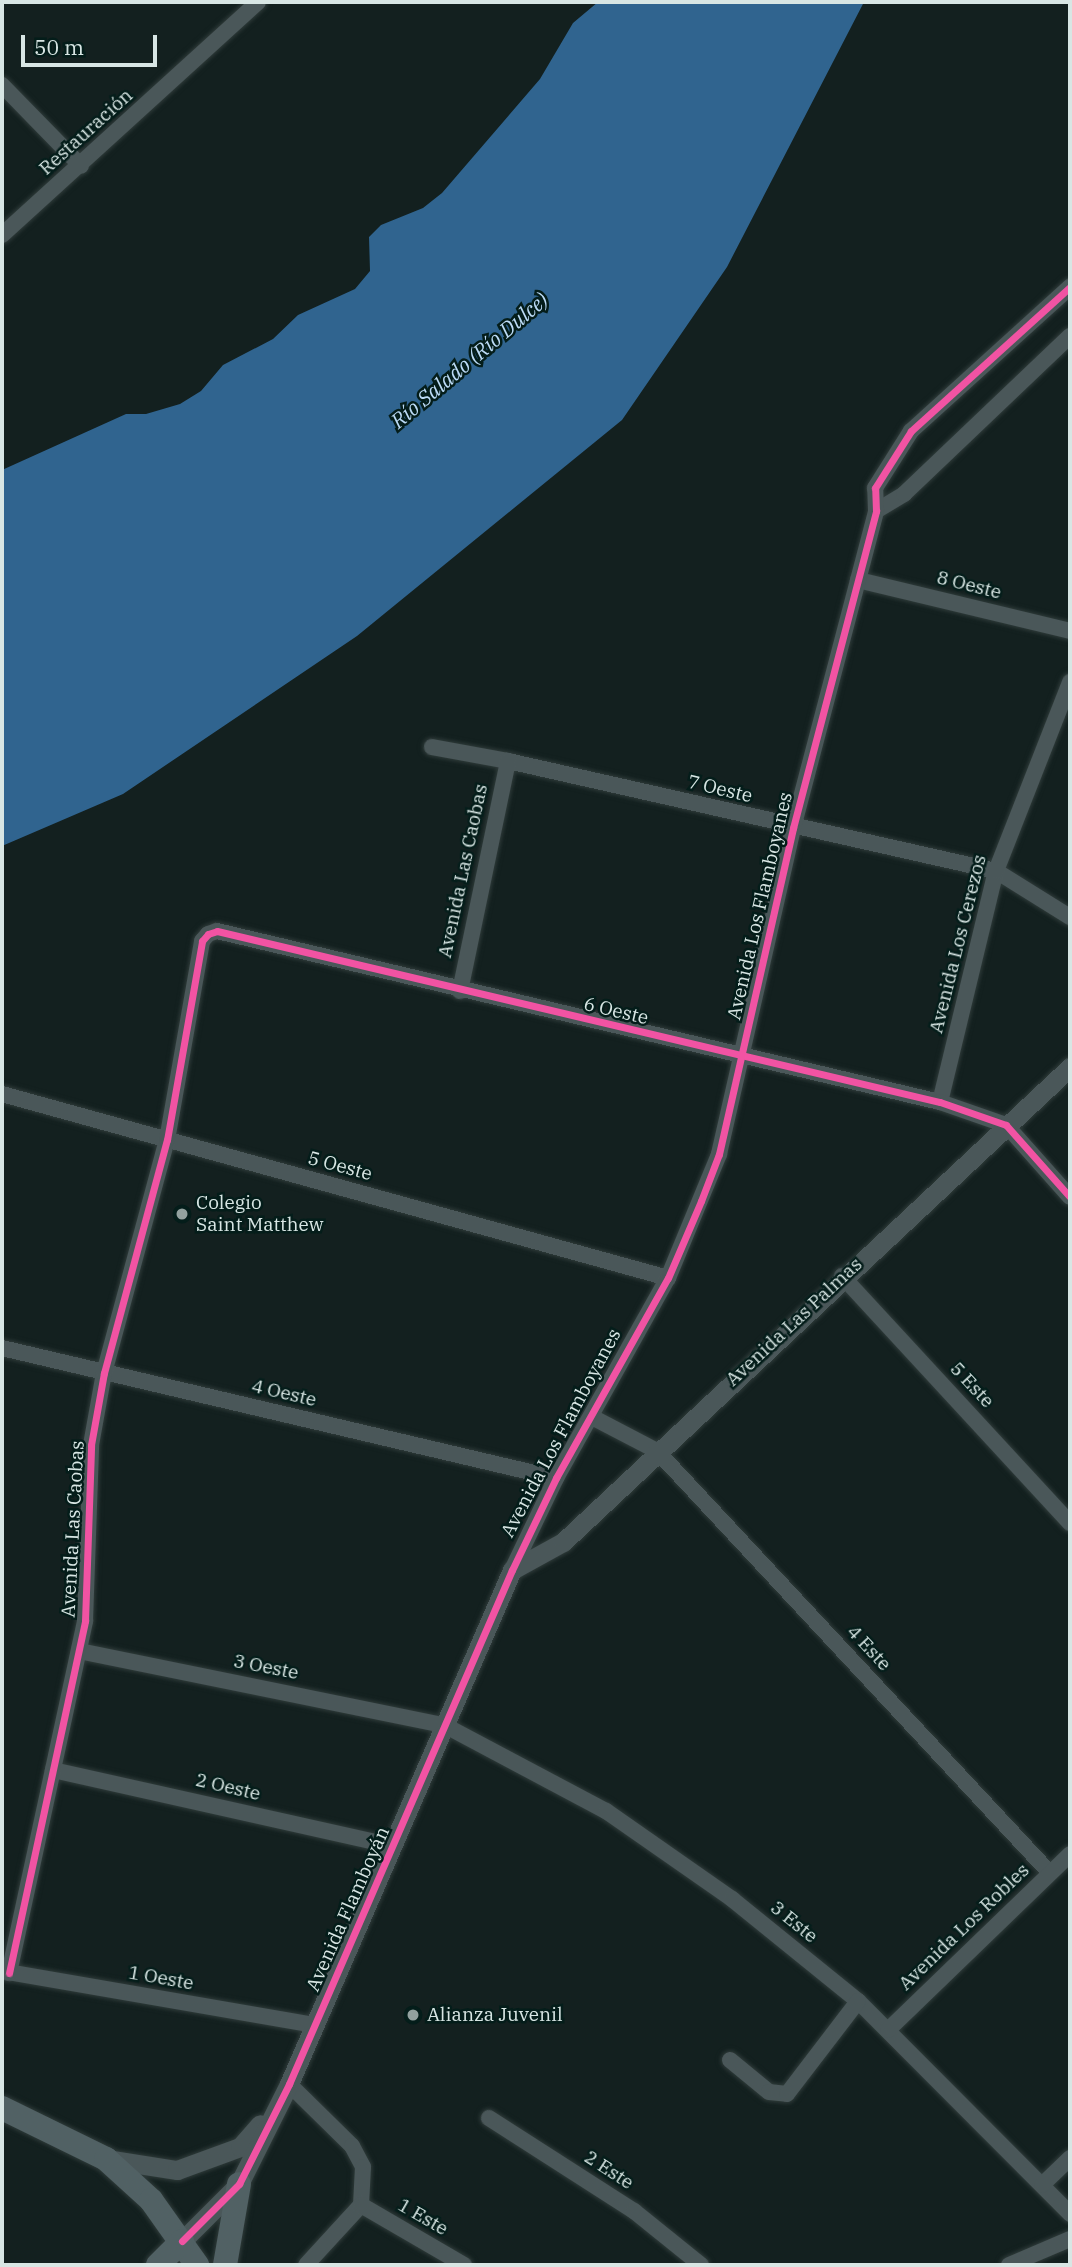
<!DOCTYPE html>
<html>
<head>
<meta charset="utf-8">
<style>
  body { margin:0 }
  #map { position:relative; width:1072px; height:2267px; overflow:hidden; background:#13201f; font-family:"IBM Plex Serif",serif }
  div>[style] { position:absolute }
  .water>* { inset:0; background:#30648f }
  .roads { filter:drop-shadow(0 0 2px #2f3b3a) drop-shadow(0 0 2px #2f3b3a) }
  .minor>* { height:16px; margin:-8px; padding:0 8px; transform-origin:8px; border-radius:8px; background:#4a5759 }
  .tertiary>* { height:19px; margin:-9.5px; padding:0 9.5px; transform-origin:9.5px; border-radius:9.5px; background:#4a5759 }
  .primary>* { height:24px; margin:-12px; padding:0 12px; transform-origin:12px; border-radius:12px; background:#516164 }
  .cycleway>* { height:7px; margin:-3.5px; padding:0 3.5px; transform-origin:3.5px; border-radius:3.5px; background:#f153a3 }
  .dots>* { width:19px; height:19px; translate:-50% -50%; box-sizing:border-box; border:4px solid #041d1a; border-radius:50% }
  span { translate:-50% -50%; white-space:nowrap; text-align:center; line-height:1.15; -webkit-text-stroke:5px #041d1a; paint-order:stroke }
  .street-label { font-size:19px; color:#d8e6e4 }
  .poi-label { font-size:19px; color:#d8e6e4 }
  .left { translate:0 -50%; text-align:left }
  .water-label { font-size:21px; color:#bcdbf6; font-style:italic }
  .frame { position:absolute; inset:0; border:4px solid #d8e6e4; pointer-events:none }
  .scale { position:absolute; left:21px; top:35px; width:136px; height:32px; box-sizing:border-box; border:4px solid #d8e6e4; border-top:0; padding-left:9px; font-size:21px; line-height:24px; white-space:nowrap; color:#d8e6e4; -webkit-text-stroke:5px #041d1a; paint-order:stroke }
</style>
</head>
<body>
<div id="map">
  <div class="water">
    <div style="clip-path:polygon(598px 2px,864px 2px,727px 267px,622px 420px,357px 636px,123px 794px,2px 846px,2px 470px,126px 414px,146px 414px,180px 404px,201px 391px,223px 365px,273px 339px,298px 315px,355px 289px,370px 271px,369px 237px,381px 225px,423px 208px,442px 193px,540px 79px,573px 23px)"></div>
  </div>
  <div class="roads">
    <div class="minor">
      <div style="left:2px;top:85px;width:113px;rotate:45.7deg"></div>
      <div style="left:2px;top:235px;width:346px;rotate:-42.3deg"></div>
      <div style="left:876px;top:511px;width:33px;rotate:-31deg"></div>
      <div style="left:904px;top:494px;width:229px;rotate:-43.6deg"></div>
      <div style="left:858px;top:580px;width:218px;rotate:13.5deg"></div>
      <div style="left:432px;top:747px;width:77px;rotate:10.4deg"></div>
      <div style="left:508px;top:761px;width:500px;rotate:12.7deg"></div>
      <div style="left:996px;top:871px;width:87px;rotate:31.9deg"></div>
      <div style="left:460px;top:991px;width:235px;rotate:-78.2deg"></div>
      <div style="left:2px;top:1094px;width:691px;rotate:15.44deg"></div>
      <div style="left:940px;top:1102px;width:238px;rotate:-76.4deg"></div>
      <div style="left:996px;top:871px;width:203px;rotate:-68.6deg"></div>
      <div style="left:842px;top:1276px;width:336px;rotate:47.3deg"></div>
      <div style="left:2px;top:1348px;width:569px;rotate:13.21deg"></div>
      <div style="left:592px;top:1417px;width:73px;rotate:27.6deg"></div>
      <div style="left:657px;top:1451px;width:577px;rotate:47.04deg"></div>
      <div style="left:512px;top:1570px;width:102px;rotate:-64.4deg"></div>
      <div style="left:556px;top:1478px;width:229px;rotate:-60.8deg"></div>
      <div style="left:668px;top:1278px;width:134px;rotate:-67.6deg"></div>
      <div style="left:719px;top:1154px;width:334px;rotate:-77.2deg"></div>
      <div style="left:793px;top:828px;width:328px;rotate:-75.3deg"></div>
      <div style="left:876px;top:511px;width:23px;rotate:-92deg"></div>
      <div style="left:875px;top:488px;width:67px;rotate:-57.7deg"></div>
      <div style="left:911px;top:431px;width:215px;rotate:-42.2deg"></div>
      <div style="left:79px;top:1651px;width:372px;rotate:11.5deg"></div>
      <div style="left:444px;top:1725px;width:183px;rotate:28deg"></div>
      <div style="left:606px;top:1811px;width:154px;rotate:34.9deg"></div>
      <div style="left:732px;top:1899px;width:162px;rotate:39deg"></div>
      <div style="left:858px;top:2001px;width:301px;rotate:45.1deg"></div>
      <div style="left:53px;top:1770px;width:348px;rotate:12.6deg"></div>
      <div style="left:2px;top:1971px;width:317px;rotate:9.8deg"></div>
      <div style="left:9px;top:1973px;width:360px;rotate:-77.8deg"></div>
      <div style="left:85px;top:1621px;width:176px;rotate:-88deg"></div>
      <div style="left:91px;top:1445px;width:73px;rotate:-79.8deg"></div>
      <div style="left:104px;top:1373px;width:241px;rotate:-74.9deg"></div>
      <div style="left:167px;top:1140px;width:202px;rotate:-80deg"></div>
      <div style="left:202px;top:941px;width:9px;rotate:-49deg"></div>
      <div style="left:208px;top:934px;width:9px;rotate:-18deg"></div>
      <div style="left:217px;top:931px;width:743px;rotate:13.31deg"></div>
      <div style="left:940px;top:1102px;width:70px;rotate:19.2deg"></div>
      <div style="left:1006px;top:1125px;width:96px;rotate:48.4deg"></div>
      <div style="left:888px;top:2030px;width:253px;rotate:-44deg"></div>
      <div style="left:730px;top:2060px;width:50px;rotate:39.4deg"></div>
      <div style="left:769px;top:2092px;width:18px;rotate:6deg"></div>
      <div style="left:787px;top:2094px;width:117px;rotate:-52.6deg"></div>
      <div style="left:289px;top:2084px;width:88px;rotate:44.5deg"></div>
      <div style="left:352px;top:2146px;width:24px;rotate:62deg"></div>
      <div style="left:363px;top:2167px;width:38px;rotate:93deg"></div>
      <div style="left:361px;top:2205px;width:81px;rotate:132.5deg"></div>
      <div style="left:489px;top:2118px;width:172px;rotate:32.7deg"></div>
      <div style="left:634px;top:2211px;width:86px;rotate:38.9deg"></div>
      <div style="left:1042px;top:2185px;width:39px;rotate:-44deg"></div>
      <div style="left:361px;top:2205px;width:119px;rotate:30.2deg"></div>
      <div style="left:1009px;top:2265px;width:66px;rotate:-23.1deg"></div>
    </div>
    <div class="tertiary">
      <div style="left:106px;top:2159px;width:72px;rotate:8.8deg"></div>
      <div style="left:177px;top:2170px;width:67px;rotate:-20.1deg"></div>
      <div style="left:240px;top:2147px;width:30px;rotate:-49deg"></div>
      <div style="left:182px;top:2241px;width:81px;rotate:-45deg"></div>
      <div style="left:239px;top:2184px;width:112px;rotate:-63.4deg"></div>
      <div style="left:289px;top:2084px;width:560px;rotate:-66.55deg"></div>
      <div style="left:512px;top:1570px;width:58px;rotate:-28.8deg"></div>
      <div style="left:563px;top:1542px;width:695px;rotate:-43.13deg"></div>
    </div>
    <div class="primary">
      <div style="left:2px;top:2108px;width:116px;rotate:26.1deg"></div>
      <div style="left:106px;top:2159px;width:61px;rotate:42.3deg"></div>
      <div style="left:151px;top:2200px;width:80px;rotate:54.7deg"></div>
      <div style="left:158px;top:2265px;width:34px;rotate:-45deg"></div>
      <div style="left:225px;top:2265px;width:82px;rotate:-80.2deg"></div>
    </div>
  </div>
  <div class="cycleway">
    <div style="left:9px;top:1973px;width:360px;rotate:-77.8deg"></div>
    <div style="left:85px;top:1621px;width:176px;rotate:-88deg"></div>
    <div style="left:91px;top:1445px;width:73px;rotate:-79.8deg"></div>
    <div style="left:104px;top:1373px;width:241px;rotate:-74.9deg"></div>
    <div style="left:167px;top:1140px;width:202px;rotate:-80deg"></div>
    <div style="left:202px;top:941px;width:9px;rotate:-49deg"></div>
    <div style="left:208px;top:934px;width:9px;rotate:-18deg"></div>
    <div style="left:217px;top:931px;width:743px;rotate:13.31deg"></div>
    <div style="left:940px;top:1102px;width:70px;rotate:19.2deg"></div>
    <div style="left:1006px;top:1125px;width:96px;rotate:48.4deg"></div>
    <div style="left:182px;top:2241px;width:81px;rotate:-45deg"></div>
    <div style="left:239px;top:2184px;width:112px;rotate:-63.4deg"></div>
    <div style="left:289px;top:2084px;width:560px;rotate:-66.55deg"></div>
    <div style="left:512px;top:1570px;width:102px;rotate:-64.4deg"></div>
    <div style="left:556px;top:1478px;width:229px;rotate:-60.8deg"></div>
    <div style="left:668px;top:1278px;width:84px;rotate:-66.8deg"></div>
    <div style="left:701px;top:1201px;width:50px;rotate:-69deg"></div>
    <div style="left:719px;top:1154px;width:334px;rotate:-77.2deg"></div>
    <div style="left:793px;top:828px;width:328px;rotate:-75.3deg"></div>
    <div style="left:876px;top:511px;width:23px;rotate:-92deg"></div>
    <div style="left:875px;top:488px;width:67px;rotate:-57.7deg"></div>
    <div style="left:911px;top:431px;width:215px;rotate:-42.2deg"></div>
  </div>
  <div class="dots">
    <div style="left:182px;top:1214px;background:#93a19f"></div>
    <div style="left:413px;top:2015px;background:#93a19f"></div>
  </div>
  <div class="street-label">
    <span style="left:86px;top:132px;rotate:-42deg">Restauración</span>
    <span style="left:969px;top:585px;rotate:14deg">8 Oeste</span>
    <span style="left:720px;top:789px;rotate:13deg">7 Oeste</span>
    <span style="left:463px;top:871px;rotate:-78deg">Avenida Las Caobas</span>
    <span style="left:760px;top:906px;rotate:-77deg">Avenida Los Flamboyanes</span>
    <span style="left:958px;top:944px;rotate:-76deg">Avenida Los Cerezos</span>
    <span style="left:616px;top:1011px;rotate:13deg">6 Oeste</span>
    <span style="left:340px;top:1166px;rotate:15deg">5 Oeste</span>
    <span style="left:794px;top:1322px;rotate:-43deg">Avenida Las Palmas</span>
    <span style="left:972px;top:1385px;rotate:47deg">5 Este</span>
    <span style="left:284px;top:1393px;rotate:13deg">4 Oeste</span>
    <span style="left:561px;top:1433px;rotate:-62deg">Avenida Los Flamboyanes</span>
    <span style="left:73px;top:1529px;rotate:-87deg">Avenida Las Caobas</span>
    <span style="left:869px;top:1648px;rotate:47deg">4 Este</span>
    <span style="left:266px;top:1667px;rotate:11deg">3 Oeste</span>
    <span style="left:228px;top:1787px;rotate:13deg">2 Oeste</span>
    <span style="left:348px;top:1909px;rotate:-66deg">Avenida Flamboyán</span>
    <span style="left:794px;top:1922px;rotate:39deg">3 Este</span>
    <span style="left:964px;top:1927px;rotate:-44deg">Avenida Los Robles</span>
    <span style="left:161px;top:1978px;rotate:10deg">1 Oeste</span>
    <span style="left:609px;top:2170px;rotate:33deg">2 Este</span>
    <span style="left:423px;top:2217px;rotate:30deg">1 Este</span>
  </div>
  <div class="poi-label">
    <span class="left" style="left:196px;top:1214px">Colegio<br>Saint Matthew</span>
    <span class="left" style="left:427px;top:2015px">Alianza Juvenil</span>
  </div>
  <div class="water-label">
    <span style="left:469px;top:360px;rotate:-40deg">Río Salado (Río Dulce)</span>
  </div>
  <div class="frame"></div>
  <div class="scale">50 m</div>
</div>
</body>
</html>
